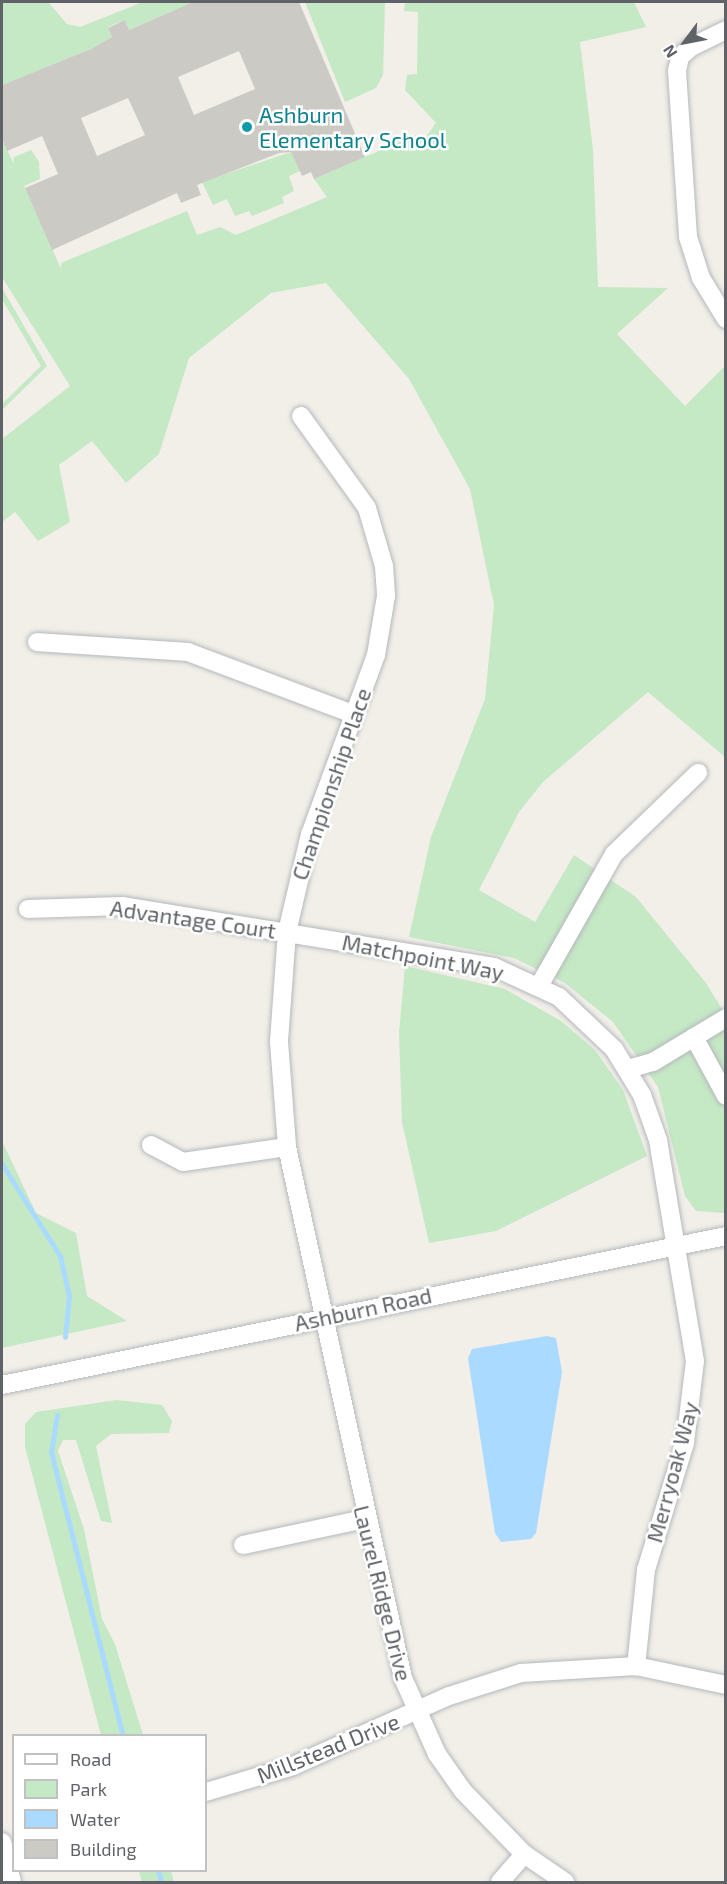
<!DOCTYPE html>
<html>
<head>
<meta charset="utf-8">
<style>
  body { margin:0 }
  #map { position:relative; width:727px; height:1884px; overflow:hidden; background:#f1efe8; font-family:"Exo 2",sans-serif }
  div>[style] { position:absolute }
  .green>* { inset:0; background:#c5e8c5 }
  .water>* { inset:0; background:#aadaff }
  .stream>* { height:5px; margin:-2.5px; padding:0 2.5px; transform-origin:2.5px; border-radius:2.5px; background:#aadaff }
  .building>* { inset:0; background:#cccac5 }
  .roads { filter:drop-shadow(0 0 2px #b5b8bc) drop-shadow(0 0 2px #b5b8bc) }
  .minor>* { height:18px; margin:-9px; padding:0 9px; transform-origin:9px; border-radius:9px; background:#fff }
  .dots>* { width:16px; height:16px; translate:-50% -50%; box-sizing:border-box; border:3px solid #fff; border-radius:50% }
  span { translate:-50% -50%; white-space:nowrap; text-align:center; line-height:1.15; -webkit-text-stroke:5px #fff; paint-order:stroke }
  .culture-label { font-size:22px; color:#0d838f }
  .left { translate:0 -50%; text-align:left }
  .street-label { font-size:22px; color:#5f6368 }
  .frame { position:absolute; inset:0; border:3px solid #5f6368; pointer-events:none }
  .legend { position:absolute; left:12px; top:1734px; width:195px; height:138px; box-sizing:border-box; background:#fff; border:2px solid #bfc1c3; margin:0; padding:8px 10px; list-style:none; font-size:18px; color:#5f6368 }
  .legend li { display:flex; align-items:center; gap:12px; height:30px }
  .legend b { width:30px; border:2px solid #bfc1c3 }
  .north { position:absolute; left:655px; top:12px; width:60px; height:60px; -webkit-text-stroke:4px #fff; paint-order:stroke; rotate:238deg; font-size:16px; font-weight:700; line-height:24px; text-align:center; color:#5f6368 }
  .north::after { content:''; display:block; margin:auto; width:21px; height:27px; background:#5f6368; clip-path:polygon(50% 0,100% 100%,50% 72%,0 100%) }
</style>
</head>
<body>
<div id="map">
  <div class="green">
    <div style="clip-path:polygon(2px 2px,48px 2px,67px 24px,80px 27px,143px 2px,193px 2px,129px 30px,125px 20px,108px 27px,112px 37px,91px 49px,2px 85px)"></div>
    <div style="clip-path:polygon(305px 2px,385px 2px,383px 75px,376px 88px,345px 102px)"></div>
    <div style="clip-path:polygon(405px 2px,634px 2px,646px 27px,580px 42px,593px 150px,598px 287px,668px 288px,617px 334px,685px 406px,724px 367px,725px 757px,648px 692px,543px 782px,519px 812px,479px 890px,535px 922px,574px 855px,636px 897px,706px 983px,725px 1014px,725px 1213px,696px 1211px,685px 1196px,658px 1087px,613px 1022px,565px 983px,514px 958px,409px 937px,431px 837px,485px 699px,494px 605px,470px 489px,409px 379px,326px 283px,271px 293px,189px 358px,159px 454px,126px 483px,92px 441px,59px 465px,70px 522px,38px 541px,15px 512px,2px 522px,2px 439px,70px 386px,2px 277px,2px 138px,13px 163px,14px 157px,31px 150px,39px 162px,40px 179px,24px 186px,61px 269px,61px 263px,187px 211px,197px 235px,220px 227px,236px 235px,327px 197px,314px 179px,416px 135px,423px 141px,436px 123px,405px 90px,407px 75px,417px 74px,418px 12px,404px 11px)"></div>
    <div style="clip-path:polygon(291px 152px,300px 171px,289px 176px,294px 191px,282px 197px,284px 203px,252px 216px,249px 211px,235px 216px,227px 199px,213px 205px,202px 182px)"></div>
    <div style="clip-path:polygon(2px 288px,47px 366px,2px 410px,2px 404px,41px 366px,2px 299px)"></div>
    <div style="clip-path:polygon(405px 966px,505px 989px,561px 1021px,595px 1050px,623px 1090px,647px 1156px,496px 1231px,429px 1243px,402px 1122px,399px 1033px)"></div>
    <div style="clip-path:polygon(2px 1141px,36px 1213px,76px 1233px,87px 1296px,127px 1321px,2px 1348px)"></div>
    <div style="clip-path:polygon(117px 1400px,162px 1405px,172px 1421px,169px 1433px,111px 1434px,96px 1446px,112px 1523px,101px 1521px,76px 1440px,63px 1440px,58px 1451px,84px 1529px,102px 1619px,115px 1644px,143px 1735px,101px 1735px,25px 1447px,25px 1424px,36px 1412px)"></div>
    <div style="clip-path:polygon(139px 1871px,171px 1871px,174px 1882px,142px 1882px)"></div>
  </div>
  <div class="water">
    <div style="clip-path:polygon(547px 1336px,556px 1338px,562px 1372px,536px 1533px,531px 1539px,501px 1542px,495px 1533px,468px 1358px,472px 1349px)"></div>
  </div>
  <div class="stream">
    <div style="left:2px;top:1164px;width:109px;rotate:57.8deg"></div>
    <div style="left:60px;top:1256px;width:41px;rotate:77.3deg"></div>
    <div style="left:69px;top:1296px;width:41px;rotate:95.6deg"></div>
    <div style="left:57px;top:1415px;width:37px;rotate:99deg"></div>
    <div style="left:51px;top:1452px;width:293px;rotate:75.8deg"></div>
    <div style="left:158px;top:1870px;width:12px;rotate:76deg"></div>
  </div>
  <div class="building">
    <div style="clip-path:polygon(evenodd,193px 2px,299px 2px,365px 157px,314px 179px,311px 172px,302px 176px,291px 152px,279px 153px,197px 185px,201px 195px,181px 203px,177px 193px,52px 250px,25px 188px,58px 174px,42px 136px,7px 151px,2px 138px,2px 85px,91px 49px,112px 37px,108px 28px,125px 20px,129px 30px,193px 2px,239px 51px,255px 89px,194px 115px,178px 77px,239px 51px,193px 2px,128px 98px,145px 135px,97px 156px,81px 118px,128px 98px)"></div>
  </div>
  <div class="roads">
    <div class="minor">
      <div style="left:726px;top:30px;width:39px;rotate:154deg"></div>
      <div style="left:691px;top:47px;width:15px;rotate:138deg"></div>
      <div style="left:680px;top:57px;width:14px;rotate:102deg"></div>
      <div style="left:677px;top:71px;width:166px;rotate:86.2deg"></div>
      <div style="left:688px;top:237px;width:43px;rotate:72.4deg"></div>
      <div style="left:701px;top:278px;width:48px;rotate:58.6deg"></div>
      <div style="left:301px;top:416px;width:113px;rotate:54.3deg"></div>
      <div style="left:367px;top:508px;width:60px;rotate:73.7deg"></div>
      <div style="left:384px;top:566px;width:30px;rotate:86deg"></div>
      <div style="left:386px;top:596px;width:60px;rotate:99.6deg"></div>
      <div style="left:376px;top:655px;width:191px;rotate:110.2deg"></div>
      <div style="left:310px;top:834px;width:101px;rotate:103.2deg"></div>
      <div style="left:287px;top:932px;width:110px;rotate:94.2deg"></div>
      <div style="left:279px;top:1042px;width:105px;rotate:85.6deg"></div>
      <div style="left:287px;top:1147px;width:544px;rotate:77.68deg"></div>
      <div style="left:403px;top:1678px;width:83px;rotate:65.9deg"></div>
      <div style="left:437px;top:1754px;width:45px;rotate:54.9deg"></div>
      <div style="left:463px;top:1791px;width:88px;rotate:45.9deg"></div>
      <div style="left:524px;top:1854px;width:50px;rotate:34.3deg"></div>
      <div style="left:37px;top:642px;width:151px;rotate:3.8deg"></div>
      <div style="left:188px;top:652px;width:176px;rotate:20.6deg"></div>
      <div style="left:28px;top:909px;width:94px;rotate:-1.8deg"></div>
      <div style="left:122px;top:906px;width:377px;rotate:9.3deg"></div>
      <div style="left:494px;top:967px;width:72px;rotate:24.8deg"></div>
      <div style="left:559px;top:997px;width:76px;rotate:43.4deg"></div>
      <div style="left:614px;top:1049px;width:54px;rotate:58.7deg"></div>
      <div style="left:642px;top:1095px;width:48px;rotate:70.4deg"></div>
      <div style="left:658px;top:1140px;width:224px;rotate:80.5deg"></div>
      <div style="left:695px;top:1361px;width:83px;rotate:97deg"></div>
      <div style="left:685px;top:1443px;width:133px;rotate:107.1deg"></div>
      <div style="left:646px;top:1570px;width:97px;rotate:95.9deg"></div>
      <div style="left:539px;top:986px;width:152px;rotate:-60.4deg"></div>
      <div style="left:614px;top:854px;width:117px;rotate:-44deg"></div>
      <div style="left:694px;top:1037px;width:67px;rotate:61.5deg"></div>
      <div style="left:628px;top:1069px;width:26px;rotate:-16deg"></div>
      <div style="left:653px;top:1062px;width:85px;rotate:-31.1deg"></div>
      <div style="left:151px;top:1145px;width:36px;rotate:28deg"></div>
      <div style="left:183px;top:1162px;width:105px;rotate:-8.2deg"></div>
      <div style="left:2px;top:1385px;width:739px;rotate:-11.63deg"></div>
      <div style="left:243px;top:1545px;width:124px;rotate:-12.1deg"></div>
      <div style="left:206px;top:1792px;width:91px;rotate:-16.6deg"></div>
      <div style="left:293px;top:1766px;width:171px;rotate:-24.2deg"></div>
      <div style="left:449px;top:1696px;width:76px;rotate:-17.7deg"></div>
      <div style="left:521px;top:1673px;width:115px;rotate:-3.5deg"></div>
      <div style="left:636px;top:1666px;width:92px;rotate:11.9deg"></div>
      <div style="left:2px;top:1842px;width:41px;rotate:76deg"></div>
      <div style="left:500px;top:1882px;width:37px;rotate:-49deg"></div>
    </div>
  </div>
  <div class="dots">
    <div style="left:247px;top:127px;background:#0f9aa8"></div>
  </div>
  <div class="culture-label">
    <span class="left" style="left:259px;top:127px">Ashburn<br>Elementary School</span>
  </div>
  <div class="street-label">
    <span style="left:331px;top:784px;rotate:-71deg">Championship Place</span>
    <span style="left:193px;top:919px;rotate:8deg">Advantage Court</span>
    <span style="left:423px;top:957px;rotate:11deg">Matchpoint Way</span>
    <span style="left:363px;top:1309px;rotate:-12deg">Ashburn Road</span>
    <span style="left:672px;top:1472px;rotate:-75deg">Merryoak Way</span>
    <span style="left:383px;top:1593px;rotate:76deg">Laurel Ridge Drive</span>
    <span style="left:328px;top:1748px;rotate:-22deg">Millstead Drive</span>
  </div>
  <div class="frame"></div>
  <ul class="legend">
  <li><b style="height:8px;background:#fff"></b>Road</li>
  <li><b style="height:16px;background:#c5e8c5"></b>Park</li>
  <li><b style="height:16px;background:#aadaff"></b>Water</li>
  <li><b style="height:16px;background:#cccac5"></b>Building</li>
  </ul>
  <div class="north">N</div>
</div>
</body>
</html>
